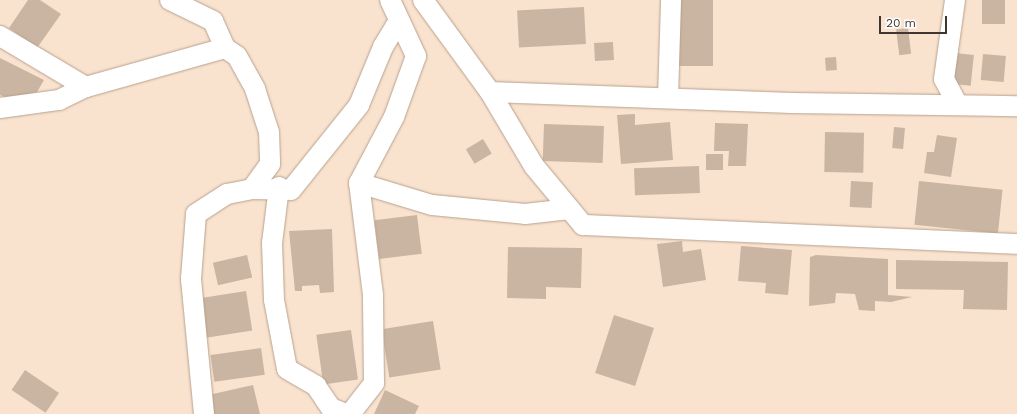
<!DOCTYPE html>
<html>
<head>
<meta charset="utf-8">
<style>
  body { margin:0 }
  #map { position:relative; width:1017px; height:414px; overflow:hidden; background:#f9e2ce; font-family:"Work Sans",sans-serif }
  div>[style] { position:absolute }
  .building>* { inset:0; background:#cab5a2; transform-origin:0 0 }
  .roads { filter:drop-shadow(0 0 1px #b7a28f) drop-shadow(0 0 1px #b7a28f) }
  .minor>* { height:20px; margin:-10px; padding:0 10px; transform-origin:10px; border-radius:10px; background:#fff }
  span { translate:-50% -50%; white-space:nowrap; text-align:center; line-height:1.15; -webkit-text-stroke:3px #fff; paint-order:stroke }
  .scale { position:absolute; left:879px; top:16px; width:68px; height:18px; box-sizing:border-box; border:2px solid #3f372f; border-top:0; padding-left:5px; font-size:12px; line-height:14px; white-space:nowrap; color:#3f372f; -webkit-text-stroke:3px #fff; paint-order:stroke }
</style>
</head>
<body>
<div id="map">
  <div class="building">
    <div style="clip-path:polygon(28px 0,40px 0,61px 14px,37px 48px,9px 28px)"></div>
    <div style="left:673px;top:0;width:40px;height:66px"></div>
    <div style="left:982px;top:0;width:23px;height:24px"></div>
    <div style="left:584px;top:7px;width:37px;height:67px;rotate:87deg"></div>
    <div style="left:908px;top:28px;width:26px;height:12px;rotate:83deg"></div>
    <div style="left:613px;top:42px;width:18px;height:19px;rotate:87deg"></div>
    <div style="left:955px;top:53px;width:19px;height:31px;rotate:6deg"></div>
    <div style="left:983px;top:54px;width:23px;height:26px;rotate:5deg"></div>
    <div style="left:836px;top:57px;width:13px;height:11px;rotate:86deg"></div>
    <div style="clip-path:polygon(0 58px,44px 80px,37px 92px,10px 99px,0 95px)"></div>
    <div style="clip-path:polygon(635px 114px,635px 125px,670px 122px,673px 160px,621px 164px,617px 115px)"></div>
    <div style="clip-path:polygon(715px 123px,748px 124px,746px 166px,728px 166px,729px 151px,714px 151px)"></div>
    <div style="left:544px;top:124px;width:60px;height:37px;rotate:2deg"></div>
    <div style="left:894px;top:127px;width:11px;height:21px;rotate:5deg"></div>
    <div style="left:825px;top:132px;width:39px;height:40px;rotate:1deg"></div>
    <div style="clip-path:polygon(937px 135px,957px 138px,951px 177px,924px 173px,927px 152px,934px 152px)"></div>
    <div style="left:483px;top:139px;width:17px;height:20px;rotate:59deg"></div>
    <div style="left:723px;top:154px;width:16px;height:17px;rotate:90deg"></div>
    <div style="left:699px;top:166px;width:27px;height:65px;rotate:88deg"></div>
    <div style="left:851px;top:181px;width:22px;height:26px;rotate:3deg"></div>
    <div style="left:919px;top:181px;width:84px;height:44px;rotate:6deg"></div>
    <div style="left:417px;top:215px;width:39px;height:43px;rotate:83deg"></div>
    <div style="clip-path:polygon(332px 229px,334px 292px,320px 293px,319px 285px,302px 286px,302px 291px,295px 291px,289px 231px)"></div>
    <div style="clip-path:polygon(682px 241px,683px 252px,701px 249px,706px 280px,663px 287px,657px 244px)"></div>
    <div style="clip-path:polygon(741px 246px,792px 250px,788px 295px,765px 293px,766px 283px,738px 281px)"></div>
    <div style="clip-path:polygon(508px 247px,582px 248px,581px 288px,546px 287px,546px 299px,507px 298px)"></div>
    <div style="left:247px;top:255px;width:23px;height:35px;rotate:77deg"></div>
    <div style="clip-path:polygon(816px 255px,888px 259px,888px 295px,912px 297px,891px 302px,875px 301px,875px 311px,859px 310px,855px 294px,836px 293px,835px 303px,809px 306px,810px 257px)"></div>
    <div style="clip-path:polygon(896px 260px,1008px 262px,1007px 310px,963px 309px,964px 290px,896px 289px)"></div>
    <div style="left:246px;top:291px;width:40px;height:50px;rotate:81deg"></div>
    <div style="left:614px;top:315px;width:42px;height:61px;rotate:18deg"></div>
    <div style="left:433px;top:321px;width:49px;height:52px;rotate:81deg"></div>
    <div style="left:351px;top:330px;width:50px;height:35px;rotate:82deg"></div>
    <div style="left:261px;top:348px;width:27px;height:51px;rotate:82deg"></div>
    <div style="left:25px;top:370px;width:41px;height:24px;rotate:34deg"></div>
    <div style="clip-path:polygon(253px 385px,260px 414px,208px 414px,204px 396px)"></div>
    <div style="clip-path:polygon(385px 390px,419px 406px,415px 414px,374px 414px)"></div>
  </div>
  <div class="roads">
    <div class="minor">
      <div style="left:170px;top:0;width:48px;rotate:26deg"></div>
      <div style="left:213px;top:21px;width:30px;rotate:66deg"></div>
      <div style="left:225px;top:48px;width:14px;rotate:34deg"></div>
      <div style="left:237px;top:56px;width:38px;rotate:61deg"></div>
      <div style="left:255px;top:89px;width:45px;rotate:72deg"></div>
      <div style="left:269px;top:132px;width:32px;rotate:88deg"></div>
      <div style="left:270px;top:164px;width:31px;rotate:126deg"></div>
      <div style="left:252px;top:189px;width:39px;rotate:1deg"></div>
      <div style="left:291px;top:190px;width:109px;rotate:-51.3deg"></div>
      <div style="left:359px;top:105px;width:63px;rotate:-67.5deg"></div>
      <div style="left:383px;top:47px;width:29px;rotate:-59deg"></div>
      <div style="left:390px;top:0;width:62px;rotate:65.1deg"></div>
      <div style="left:416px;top:56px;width:65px;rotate:109.8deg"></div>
      <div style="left:394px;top:117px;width:75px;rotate:117.9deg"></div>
      <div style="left:359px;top:183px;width:76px;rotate:16.8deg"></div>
      <div style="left:432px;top:205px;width:93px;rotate:5.5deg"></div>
      <div style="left:525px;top:214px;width:45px;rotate:-6.3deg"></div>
      <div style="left:423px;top:0;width:114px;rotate:53.9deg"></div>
      <div style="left:490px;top:92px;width:86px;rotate:59.3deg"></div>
      <div style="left:534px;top:166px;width:77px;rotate:50.3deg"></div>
      <div style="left:583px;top:225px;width:434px;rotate:2.5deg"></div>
      <div style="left:955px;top:0;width:80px;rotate:97.9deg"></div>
      <div style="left:944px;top:79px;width:27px;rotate:62deg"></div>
      <div style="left:0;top:36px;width:100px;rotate:30.7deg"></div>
      <div style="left:86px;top:87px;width:144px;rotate:-15.7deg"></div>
      <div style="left:490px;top:92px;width:302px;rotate:2.1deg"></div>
      <div style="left:792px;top:103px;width:225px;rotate:0.8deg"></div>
      <div style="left:668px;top:97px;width:97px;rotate:-88.2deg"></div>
      <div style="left:0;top:108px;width:60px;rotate:-7.7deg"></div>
      <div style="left:59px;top:100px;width:30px;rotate:-26deg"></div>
      <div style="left:279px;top:187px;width:56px;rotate:97.1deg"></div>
      <div style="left:272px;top:243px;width:57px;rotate:88deg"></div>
      <div style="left:274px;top:300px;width:70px;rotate:79.3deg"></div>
      <div style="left:287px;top:369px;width:34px;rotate:30deg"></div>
      <div style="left:316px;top:386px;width:27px;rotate:56deg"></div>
      <div style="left:331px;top:408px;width:16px;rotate:22deg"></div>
      <div style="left:204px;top:414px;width:136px;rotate:-95.5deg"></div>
      <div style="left:191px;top:279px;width:65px;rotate:-85.6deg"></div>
      <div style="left:196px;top:214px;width:37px;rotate:-33deg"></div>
      <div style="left:227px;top:194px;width:25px;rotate:-11deg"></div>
      <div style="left:350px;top:414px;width:39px;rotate:-52deg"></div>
      <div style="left:374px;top:383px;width:88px;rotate:-90.7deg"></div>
      <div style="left:373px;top:295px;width:113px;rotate:-97.1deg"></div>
    </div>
  </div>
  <div class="scale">20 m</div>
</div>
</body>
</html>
